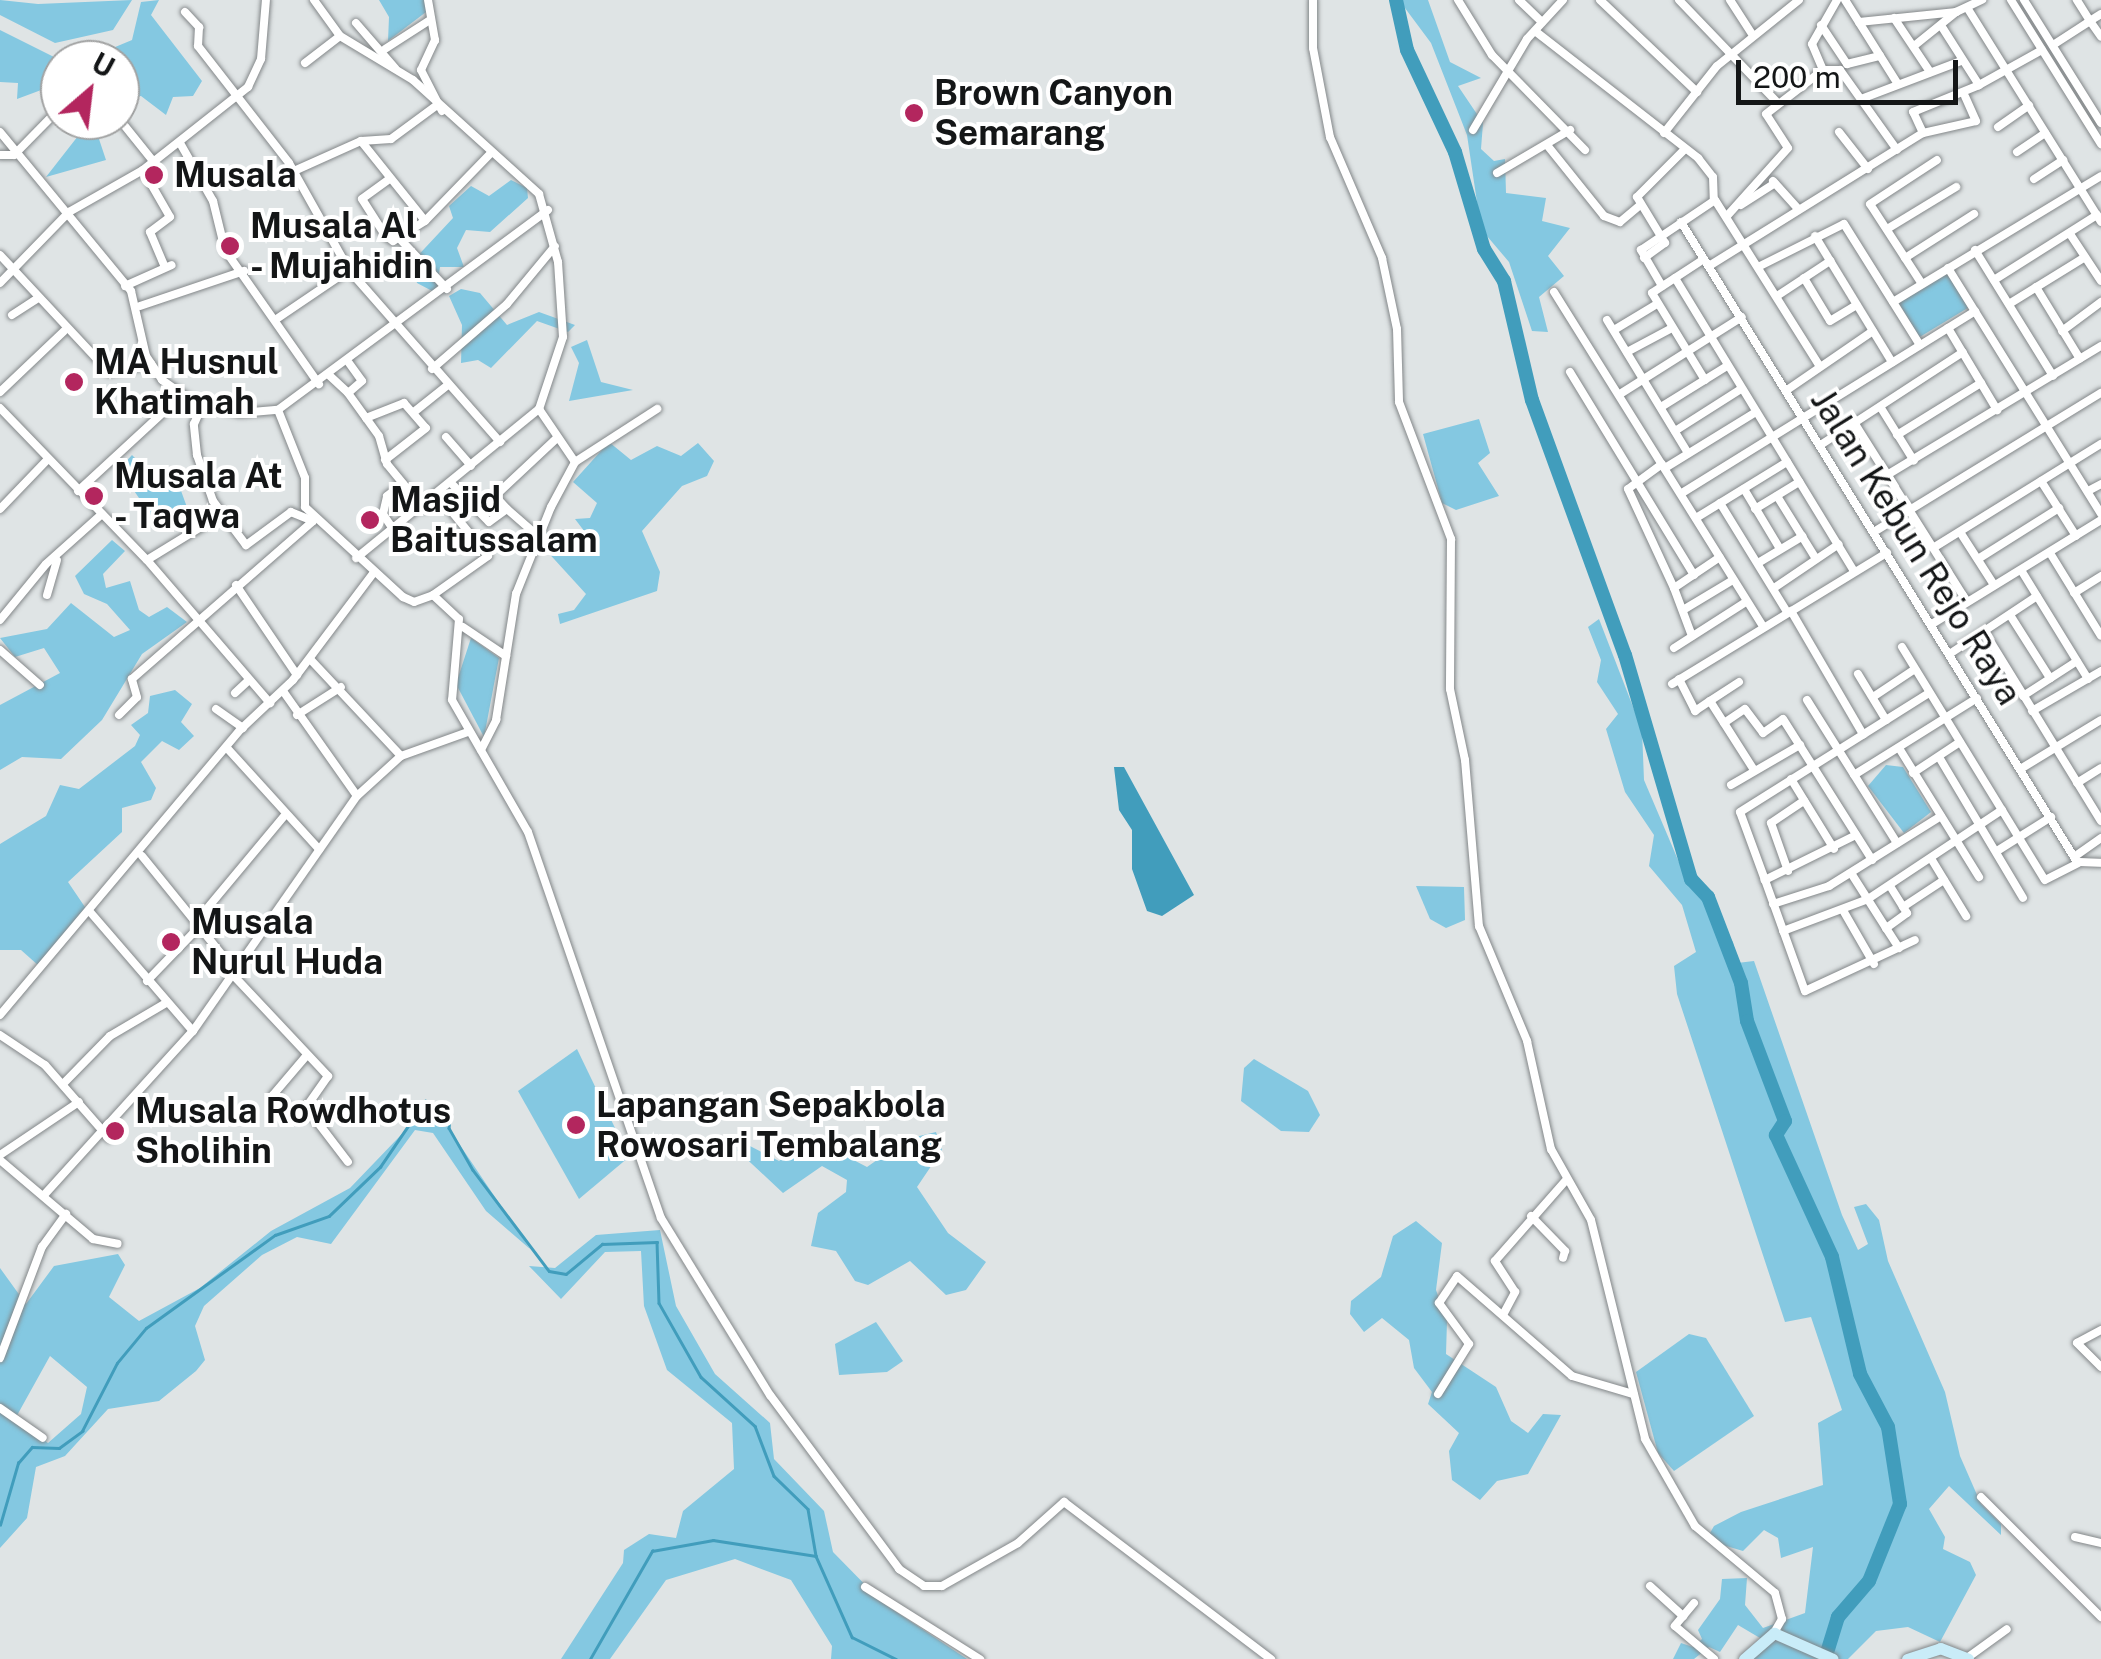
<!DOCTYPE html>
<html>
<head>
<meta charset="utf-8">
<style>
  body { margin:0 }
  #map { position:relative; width:2101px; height:1659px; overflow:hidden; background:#dfe4e5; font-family:"Public Sans",sans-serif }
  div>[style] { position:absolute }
  .green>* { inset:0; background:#84c8e1; transform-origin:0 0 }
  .water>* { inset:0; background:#419dbc }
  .stream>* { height:2.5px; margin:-1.25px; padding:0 1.25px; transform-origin:1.25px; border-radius:1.25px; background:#419dbc }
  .river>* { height:14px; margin:-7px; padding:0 7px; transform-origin:7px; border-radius:7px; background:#419dbc }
  .roads { filter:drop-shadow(0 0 2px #838789) drop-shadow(0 0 2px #838789) }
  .street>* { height:8px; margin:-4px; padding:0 4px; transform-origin:4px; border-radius:4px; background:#fff }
  .secondary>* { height:11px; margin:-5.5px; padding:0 5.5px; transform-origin:5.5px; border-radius:5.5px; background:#c9ecf8 }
  .dots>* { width:28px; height:28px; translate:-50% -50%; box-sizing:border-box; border:5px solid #fff; border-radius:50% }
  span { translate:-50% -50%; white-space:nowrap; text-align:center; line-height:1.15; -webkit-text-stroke:8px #fff; paint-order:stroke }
  .poi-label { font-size:35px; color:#141617; font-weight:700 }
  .left { translate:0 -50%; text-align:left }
  .street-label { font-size:35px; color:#141617 }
  .north { position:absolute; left:40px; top:40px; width:100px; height:100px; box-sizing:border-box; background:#fff; border:2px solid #a1a2a2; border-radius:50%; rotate:28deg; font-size:28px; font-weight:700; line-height:40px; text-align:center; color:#141617 }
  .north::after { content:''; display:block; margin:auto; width:35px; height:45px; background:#b3265e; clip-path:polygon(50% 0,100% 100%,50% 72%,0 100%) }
  .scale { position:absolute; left:1736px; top:60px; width:222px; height:45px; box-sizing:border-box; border:5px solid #141617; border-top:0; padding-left:12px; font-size:30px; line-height:35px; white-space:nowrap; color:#141617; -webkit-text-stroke:8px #fff; paint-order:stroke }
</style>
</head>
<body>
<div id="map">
  <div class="green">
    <div style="clip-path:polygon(0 0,38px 4px,132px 0,113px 30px,55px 43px,0 15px)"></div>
    <div style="clip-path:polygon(159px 0,151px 15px,202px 81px,193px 96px,173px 97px,166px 115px,141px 96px,120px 100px,120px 60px,84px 60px,132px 40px,141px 2px)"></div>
    <div style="clip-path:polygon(379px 0,425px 0,426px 12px,388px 41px,389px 17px)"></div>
    <div style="clip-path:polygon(1399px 0,1428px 0,1450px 62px,1481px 78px,1458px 86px,1483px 123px,1481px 149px,1494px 161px,1505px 159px,1506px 193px,1546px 198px,1542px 221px,1570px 228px,1548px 256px,1564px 276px,1539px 297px,1548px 332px,1532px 331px,1509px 262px,1481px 229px,1467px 135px,1431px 43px)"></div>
    <div style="clip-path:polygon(0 30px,60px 60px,60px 83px,17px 99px,18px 83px,0 82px)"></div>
    <div style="clip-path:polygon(75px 120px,104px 120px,99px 139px,106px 160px,46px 177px,78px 136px)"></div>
    <div style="clip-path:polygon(511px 180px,527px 188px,528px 198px,490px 232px,466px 230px,457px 248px,464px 267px,440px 267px,436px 293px,417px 283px,411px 263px,453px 218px,449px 206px,471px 186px,489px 196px)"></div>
    <div style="left:1946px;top:271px;width:43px;height:57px;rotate:59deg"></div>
    <div style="clip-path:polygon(461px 289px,480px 293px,507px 325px,539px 312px,575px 325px,568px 332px,537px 321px,491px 368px,478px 360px,461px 363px,462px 325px,449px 296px)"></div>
    <div style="clip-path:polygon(587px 340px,601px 382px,633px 390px,569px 401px,579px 363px,571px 347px)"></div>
    <div style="clip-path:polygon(1479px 419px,1490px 453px,1478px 463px,1499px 496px,1456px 510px,1442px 503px,1423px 434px)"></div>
    <div style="clip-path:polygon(609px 442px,631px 460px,657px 446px,681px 456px,698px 443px,714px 461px,707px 476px,682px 486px,642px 531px,660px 572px,657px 591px,560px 624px,558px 614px,574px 610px,586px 594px,544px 548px,544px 531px,577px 556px,594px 544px,575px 519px,590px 518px,597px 503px,573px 482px)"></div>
    <div style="clip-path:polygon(132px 455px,159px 482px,180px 488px,188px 510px,182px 521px,159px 527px,119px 469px)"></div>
    <div style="clip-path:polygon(112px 540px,125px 551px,103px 574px,106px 588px,130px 581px,139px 610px,149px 617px,167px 607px,187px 622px,142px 654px,102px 720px,61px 759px,22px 757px,0 770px,0 705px,60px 673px,44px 648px,15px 657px,0 638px,47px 629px,71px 603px,114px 637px,130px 630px,107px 604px,84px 594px,75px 576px)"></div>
    <div style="clip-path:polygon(1599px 619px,1642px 730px,1644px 780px,1681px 867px,1733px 942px,1737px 963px,1754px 961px,1842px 1215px,1858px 1250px,1868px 1244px,1854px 1207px,1866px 1204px,1879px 1220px,1888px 1261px,1945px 1392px,1960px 1456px,1981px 1504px,2001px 1524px,2001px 1535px,1949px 1486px,1929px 1509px,1945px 1537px,1943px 1549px,1970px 1562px,1976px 1575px,1940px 1642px,1908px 1627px,1876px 1631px,1848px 1659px,1753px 1659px,1765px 1641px,1738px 1625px,1720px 1652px,1709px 1647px,1694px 1659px,1673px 1659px,1681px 1643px,1693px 1647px,1702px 1639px,1698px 1630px,1720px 1599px,1722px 1579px,1747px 1578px,1745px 1605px,1763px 1628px,1805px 1613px,1813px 1547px,1781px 1558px,1778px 1538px,1764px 1530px,1743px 1551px,1706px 1540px,1714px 1526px,1741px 1512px,1823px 1485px,1818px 1423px,1842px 1410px,1811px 1317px,1785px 1322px,1677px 994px,1674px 966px,1696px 952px,1682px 905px,1649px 866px,1654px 835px,1625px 792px,1606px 729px,1618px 714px,1597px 682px,1601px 660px,1588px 627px)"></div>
    <div style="clip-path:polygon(471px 638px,499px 658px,484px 737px,456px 684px)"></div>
    <div style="clip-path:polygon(175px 690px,192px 704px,181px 722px,194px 736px,179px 750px,162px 741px,141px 762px,156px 788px,151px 800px,122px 808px,122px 832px,68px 882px,89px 913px,39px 966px,21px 950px,0 950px,0 844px,46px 816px,60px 785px,79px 789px,135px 746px,140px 735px,131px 725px,148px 713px,150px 696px)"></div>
    <div style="clip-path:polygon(1886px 765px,1903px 767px,1931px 812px,1904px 833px,1868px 786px)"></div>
    <div style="clip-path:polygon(1416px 886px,1464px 887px,1465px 920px,1446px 928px,1430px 919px)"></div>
    <div style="clip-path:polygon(577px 1049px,629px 1157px,579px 1199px,518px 1091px)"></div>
    <div style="clip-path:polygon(1254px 1059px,1308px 1091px,1320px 1115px,1309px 1132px,1281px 1131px,1241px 1101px,1244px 1068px)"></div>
    <div style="clip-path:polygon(evenodd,424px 1111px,443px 1120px,530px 1249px,486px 1211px,433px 1133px,415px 1130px,331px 1244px,297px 1237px,262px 1255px,204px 1306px,195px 1326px,205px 1360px,196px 1371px,159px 1401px,108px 1409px,65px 1456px,36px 1467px,27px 1518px,0 1548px,0 1268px,26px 1304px,54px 1266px,118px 1254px,125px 1265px,109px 1297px,139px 1321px,200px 1288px,271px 1231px,350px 1188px,424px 1111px,50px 1356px,87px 1387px,81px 1414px,48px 1443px,15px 1419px,50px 1356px)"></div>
    <div style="clip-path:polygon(936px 1132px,942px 1150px,917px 1187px,948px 1233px,986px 1262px,966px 1290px,946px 1295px,910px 1261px,868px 1285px,855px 1281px,836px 1251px,811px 1246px,818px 1213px,846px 1192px,847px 1180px,822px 1166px,783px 1193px,737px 1150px,748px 1145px,779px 1161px,813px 1139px,867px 1167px,907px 1139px)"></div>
    <div style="clip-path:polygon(1416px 1221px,1442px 1243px,1436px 1290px,1447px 1321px,1446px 1354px,1496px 1387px,1511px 1421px,1528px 1433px,1543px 1414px,1561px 1415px,1528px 1474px,1497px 1481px,1480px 1500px,1452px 1480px,1449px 1451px,1459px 1433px,1428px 1404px,1432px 1392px,1414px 1368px,1409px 1340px,1382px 1318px,1364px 1332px,1350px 1314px,1351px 1301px,1381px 1277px,1393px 1236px)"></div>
    <div style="clip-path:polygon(660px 1230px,676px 1306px,715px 1374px,770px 1423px,774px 1459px,824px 1511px,833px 1552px,883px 1603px,967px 1659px,831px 1659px,832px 1646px,791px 1580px,735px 1559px,666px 1580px,610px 1659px,561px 1659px,623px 1563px,624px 1550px,649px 1534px,676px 1538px,683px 1511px,734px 1469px,732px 1423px,667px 1370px,644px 1306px,641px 1251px,605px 1252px,561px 1299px,529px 1266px,555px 1268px,596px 1235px)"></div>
    <div style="clip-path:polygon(876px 1322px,903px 1361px,887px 1372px,839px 1375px,835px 1344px)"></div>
    <div style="clip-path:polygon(1689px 1334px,1706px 1338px,1754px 1416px,1674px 1471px,1658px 1453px,1636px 1372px)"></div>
  </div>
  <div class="water">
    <div style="clip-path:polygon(1114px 767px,1124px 767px,1194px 895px,1162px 916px,1147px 911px,1132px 869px,1132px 830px,1119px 810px)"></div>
  </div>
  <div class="stream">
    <div style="left:0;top:1525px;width:65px;rotate:-73.8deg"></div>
    <div style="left:18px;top:1463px;width:21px;rotate:-49deg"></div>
    <div style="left:32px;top:1447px;width:27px;rotate:2deg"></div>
    <div style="left:59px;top:1448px;width:29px;rotate:-36deg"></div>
    <div style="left:82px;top:1431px;width:76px;rotate:-62.8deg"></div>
    <div style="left:117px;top:1363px;width:45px;rotate:-50.4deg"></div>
    <div style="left:146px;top:1328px;width:159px;rotate:-35.8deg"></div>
    <div style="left:275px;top:1235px;width:57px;rotate:-19.4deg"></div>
    <div style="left:329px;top:1216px;width:71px;rotate:-43.9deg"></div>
    <div style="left:380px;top:1167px;width:80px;rotate:-55.7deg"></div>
    <div style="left:425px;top:1101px;width:27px;rotate:17deg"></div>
    <div style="left:451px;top:1109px;width:19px;rotate:96deg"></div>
    <div style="left:449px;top:1128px;width:48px;rotate:60.3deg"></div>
    <div style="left:473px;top:1170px;width:126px;rotate:53deg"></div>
    <div style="left:549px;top:1271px;width:17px;rotate:10deg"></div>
    <div style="left:566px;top:1274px;width:47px;rotate:-39.8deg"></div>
    <div style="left:602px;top:1244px;width:55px;rotate:-2.1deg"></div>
    <div style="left:657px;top:1242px;width:61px;rotate:88.1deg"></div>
    <div style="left:659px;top:1303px;width:85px;rotate:60.4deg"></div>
    <div style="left:701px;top:1377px;width:73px;rotate:42.2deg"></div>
    <div style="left:755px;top:1426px;width:53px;rotate:69.2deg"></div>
    <div style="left:774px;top:1476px;width:47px;rotate:44.1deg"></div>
    <div style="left:808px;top:1509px;width:48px;rotate:80.3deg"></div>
    <div style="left:590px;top:1659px;width:125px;rotate:-60.1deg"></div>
    <div style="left:652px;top:1551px;width:62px;rotate:-10.2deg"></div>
    <div style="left:713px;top:1540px;width:104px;rotate:8.8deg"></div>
    <div style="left:816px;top:1556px;width:89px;rotate:66deg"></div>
    <div style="left:852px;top:1637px;width:49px;rotate:26.6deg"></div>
  </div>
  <div class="river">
    <div style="left:1396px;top:0;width:51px;rotate:77.6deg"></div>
    <div style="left:1407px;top:50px;width:113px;rotate:64.8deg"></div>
    <div style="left:1455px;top:152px;width:101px;rotate:73.4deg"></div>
    <div style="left:1484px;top:249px;width:38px;rotate:58deg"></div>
    <div style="left:1504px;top:281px;width:122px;rotate:76.8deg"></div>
    <div style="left:1532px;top:400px;width:271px;rotate:70deg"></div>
    <div style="left:1625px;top:655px;width:234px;rotate:73.6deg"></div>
    <div style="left:1691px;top:879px;width:25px;rotate:47deg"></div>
    <div style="left:1708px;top:897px;width:92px;rotate:69deg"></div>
    <div style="left:1741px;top:983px;width:38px;rotate:81deg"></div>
    <div style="left:1747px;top:1021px;width:107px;rotate:69.2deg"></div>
    <div style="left:1785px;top:1121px;width:17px;rotate:123deg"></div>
    <div style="left:1776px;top:1135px;width:134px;rotate:65.3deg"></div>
    <div style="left:1832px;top:1257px;width:120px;rotate:76.5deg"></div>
    <div style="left:1860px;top:1374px;width:60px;rotate:62.2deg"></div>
    <div style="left:1888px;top:1427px;width:78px;rotate:81.1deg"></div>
    <div style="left:1900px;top:1504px;width:83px;rotate:111.9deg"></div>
    <div style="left:1869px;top:1581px;width:48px;rotate:130.7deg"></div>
    <div style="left:1838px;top:1617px;width:44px;rotate:107.2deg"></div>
  </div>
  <div class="roads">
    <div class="street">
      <div style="left:314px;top:0;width:44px;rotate:54.2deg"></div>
      <div style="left:340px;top:36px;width:85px;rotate:31.1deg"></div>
      <div style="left:413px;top:80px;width:170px;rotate:42.1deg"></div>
      <div style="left:539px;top:194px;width:71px;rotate:74.4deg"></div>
      <div style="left:558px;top:262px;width:75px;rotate:86.2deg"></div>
      <div style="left:563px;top:337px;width:76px;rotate:108.4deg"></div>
      <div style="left:539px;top:409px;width:236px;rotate:140.8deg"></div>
      <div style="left:428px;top:0;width:41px;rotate:80.1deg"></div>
      <div style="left:435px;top:40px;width:33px;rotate:115deg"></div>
      <div style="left:421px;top:70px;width:46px;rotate:62.9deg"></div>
      <div style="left:1313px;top:0;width:48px;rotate:90deg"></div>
      <div style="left:1313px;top:48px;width:91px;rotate:79.2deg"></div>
      <div style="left:1330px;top:137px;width:132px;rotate:66.7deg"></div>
      <div style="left:1382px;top:258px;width:73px;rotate:78.1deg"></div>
      <div style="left:1397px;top:329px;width:73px;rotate:88.4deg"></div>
      <div style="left:1399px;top:402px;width:147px;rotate:69.2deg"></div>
      <div style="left:1451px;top:539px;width:150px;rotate:90.4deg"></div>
      <div style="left:1450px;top:689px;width:73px;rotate:78.1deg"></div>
      <div style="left:1465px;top:760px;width:167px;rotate:85.2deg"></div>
      <div style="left:1479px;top:926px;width:125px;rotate:67.3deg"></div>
      <div style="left:1527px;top:1041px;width:111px;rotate:77.5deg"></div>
      <div style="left:1551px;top:1149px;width:81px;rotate:60.6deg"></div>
      <div style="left:1591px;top:1220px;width:226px;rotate:76.1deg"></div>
      <div style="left:1645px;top:1439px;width:100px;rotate:60.1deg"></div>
      <div style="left:1695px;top:1526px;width:104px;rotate:39.9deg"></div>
      <div style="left:1775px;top:1593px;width:27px;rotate:75deg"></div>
      <div style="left:1782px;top:1619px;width:16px;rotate:120deg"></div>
      <div style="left:1458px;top:0;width:65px;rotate:58.3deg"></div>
      <div style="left:1492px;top:55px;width:133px;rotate:45.6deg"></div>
      <div style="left:1519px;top:0;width:32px;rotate:44deg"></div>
      <div style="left:1600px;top:0;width:134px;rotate:43.5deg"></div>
      <div style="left:1679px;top:0;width:140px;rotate:46.2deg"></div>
      <div style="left:1730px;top:0;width:40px;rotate:57.1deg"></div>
      <div style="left:1845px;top:0;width:99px;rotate:57.8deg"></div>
      <div style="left:2011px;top:0;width:170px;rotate:58deg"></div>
      <div style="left:2024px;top:0;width:145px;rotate:58deg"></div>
      <div style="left:1968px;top:9px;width:251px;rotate:58deg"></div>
      <div style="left:185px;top:12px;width:21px;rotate:47deg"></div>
      <div style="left:199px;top:27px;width:19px;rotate:93deg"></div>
      <div style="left:198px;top:46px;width:148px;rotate:52.1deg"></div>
      <div style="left:289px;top:163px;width:123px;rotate:60.7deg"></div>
      <div style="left:349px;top:270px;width:229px;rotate:48.7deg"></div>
      <div style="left:2101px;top:14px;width:13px;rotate:148deg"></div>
      <div style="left:2090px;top:21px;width:19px;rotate:55deg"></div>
      <div style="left:1894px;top:18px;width:65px;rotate:56.3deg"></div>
      <div style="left:1859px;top:22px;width:98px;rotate:-5.9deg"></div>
      <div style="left:1956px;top:12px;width:29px;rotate:-25deg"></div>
      <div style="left:356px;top:23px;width:60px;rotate:49.1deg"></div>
      <div style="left:1821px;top:25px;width:47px;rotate:56.3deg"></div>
      <div style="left:1847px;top:64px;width:34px;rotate:-14deg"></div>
      <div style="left:1942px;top:27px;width:69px;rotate:57.5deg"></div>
      <div style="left:1979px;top:85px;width:72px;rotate:-29.1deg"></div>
      <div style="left:1535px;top:31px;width:207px;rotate:37.9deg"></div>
      <div style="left:1698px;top:158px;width:24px;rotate:52deg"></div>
      <div style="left:1713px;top:177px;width:23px;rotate:88deg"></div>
      <div style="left:2053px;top:45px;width:44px;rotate:-33deg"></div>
      <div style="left:2090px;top:21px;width:25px;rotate:-122deg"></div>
      <div style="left:1914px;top:46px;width:54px;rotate:-39deg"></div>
      <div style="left:385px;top:49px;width:54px;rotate:-32.8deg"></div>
      <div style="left:305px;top:63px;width:44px;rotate:-37.6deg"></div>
      <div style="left:1823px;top:70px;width:28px;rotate:-113deg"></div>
      <div style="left:1812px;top:44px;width:51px;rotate:-60.4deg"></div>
      <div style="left:1861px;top:99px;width:107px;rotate:-20.8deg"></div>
      <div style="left:120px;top:120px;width:53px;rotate:51.2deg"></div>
      <div style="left:1998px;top:127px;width:38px;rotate:-35deg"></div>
      <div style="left:1473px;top:130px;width:106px;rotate:-59.3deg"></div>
      <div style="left:1527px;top:39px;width:53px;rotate:-47.3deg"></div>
      <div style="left:0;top:132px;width:206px;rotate:50.5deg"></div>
      <div style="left:131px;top:291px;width:67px;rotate:77deg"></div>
      <div style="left:146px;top:356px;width:29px;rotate:56deg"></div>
      <div style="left:162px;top:380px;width:39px;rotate:35deg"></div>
      <div style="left:194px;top:402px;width:47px;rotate:13.4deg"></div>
      <div style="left:240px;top:413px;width:38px;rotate:-5deg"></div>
      <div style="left:1839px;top:132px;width:47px;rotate:51.9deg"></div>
      <div style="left:1664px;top:133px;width:85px;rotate:-51.7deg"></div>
      <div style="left:1717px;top:66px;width:105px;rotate:-38.8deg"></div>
      <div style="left:1923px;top:133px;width:23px;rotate:-115deg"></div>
      <div style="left:1913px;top:112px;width:71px;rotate:-22.2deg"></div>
      <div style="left:361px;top:141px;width:102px;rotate:51.3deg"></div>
      <div style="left:425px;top:221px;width:93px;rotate:-45.9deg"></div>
      <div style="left:180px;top:143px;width:67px;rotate:60.4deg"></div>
      <div style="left:213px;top:201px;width:50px;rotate:76.2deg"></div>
      <div style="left:225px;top:250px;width:164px;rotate:55deg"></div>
      <div style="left:1547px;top:145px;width:91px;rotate:51.2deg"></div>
      <div style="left:1604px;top:216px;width:17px;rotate:21deg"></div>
      <div style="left:1620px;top:222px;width:26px;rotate:-40deg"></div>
      <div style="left:2017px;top:152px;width:34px;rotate:-34deg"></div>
      <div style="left:0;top:155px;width:14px"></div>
      <div style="left:14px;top:155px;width:66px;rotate:-45.6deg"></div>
      <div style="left:143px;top:170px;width:54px;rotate:60.1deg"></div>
      <div style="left:170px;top:217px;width:25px;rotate:143deg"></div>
      <div style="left:150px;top:232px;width:38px;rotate:67deg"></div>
      <div style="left:294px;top:171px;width:73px;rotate:-24.1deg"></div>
      <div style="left:361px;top:141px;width:30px;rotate:-4deg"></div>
      <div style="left:391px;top:139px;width:56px;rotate:-36.3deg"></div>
      <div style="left:1497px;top:173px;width:85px;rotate:-30.5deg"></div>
      <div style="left:2034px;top:179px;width:35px;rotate:-33deg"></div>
      <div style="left:388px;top:180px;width:32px;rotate:144deg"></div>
      <div style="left:362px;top:199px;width:43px;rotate:57.4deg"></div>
      <div style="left:385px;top:235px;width:10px;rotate:37deg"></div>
      <div style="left:393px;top:241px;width:38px;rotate:-32deg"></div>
      <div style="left:1773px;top:181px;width:38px;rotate:48deg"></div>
      <div style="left:1741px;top:205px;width:40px;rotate:-32.9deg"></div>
      <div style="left:548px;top:210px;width:336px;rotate:143.5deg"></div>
      <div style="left:278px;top:410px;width:73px;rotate:68.3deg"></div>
      <div style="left:305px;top:478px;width:29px;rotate:90deg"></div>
      <div style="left:305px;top:507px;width:133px;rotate:42.6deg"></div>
      <div style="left:403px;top:597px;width:12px;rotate:24deg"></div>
      <div style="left:414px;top:602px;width:20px;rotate:-20deg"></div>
      <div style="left:433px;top:595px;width:35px;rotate:43deg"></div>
      <div style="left:459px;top:619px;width:81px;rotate:94.9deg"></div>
      <div style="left:452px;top:700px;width:152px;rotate:60.1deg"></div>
      <div style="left:528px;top:832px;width:408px;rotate:71deg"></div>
      <div style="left:661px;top:1218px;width:208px;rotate:58.4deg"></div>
      <div style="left:770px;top:1395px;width:217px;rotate:53.4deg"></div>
      <div style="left:899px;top:1569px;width:30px;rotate:34deg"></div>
      <div style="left:924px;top:1586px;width:18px"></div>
      <div style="left:942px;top:1586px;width:87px;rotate:-29.5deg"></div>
      <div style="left:1018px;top:1543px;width:62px;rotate:-41.7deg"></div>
      <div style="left:1064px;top:1502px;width:260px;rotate:37.2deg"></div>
      <div style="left:1727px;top:216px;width:91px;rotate:-48.1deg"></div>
      <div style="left:1788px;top:148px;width:40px;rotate:-122.9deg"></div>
      <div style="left:1766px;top:114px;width:72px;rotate:-37.7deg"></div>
      <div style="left:1823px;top:70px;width:17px"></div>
      <div style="left:1840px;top:70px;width:98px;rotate:54.5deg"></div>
      <div style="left:1681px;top:222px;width:753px;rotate:58.25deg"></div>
      <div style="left:2077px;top:862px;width:24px;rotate:2deg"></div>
      <div style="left:1887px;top:229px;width:81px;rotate:-31.3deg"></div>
      <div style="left:2070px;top:234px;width:56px;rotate:56.6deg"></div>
      <div style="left:1815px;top:236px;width:148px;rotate:58.6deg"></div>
      <div style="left:399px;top:238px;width:70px;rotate:46.7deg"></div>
      <div style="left:1975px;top:250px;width:148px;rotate:58.2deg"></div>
      <div style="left:0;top:255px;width:160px;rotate:47deg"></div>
      <div style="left:109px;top:372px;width:43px;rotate:-10.8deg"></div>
      <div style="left:1644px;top:258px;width:26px;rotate:-36deg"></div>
      <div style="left:1665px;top:243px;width:54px;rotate:-121.3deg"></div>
      <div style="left:1637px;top:197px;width:68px;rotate:-45deg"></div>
      <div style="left:1905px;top:258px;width:82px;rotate:-32.5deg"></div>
      <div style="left:1704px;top:259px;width:62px;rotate:146.8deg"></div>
      <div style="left:1652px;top:293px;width:102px;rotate:58.7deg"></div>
      <div style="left:1709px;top:266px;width:252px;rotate:-31.9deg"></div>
      <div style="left:1923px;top:133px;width:54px;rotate:-12.8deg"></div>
      <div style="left:1976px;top:121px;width:27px;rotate:-114deg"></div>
      <div style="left:1758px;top:267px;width:96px;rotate:-26.6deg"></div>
      <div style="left:1844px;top:224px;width:143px;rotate:57.9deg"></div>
      <div style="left:1948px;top:268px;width:290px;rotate:58.1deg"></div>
      <div style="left:1675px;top:278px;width:343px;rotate:58.6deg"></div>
      <div style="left:1804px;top:278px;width:50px;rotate:58.8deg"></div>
      <div style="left:1830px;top:321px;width:31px;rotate:-31deg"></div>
      <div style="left:1994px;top:280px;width:122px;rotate:-32.3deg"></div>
      <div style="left:0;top:283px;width:99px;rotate:-45.8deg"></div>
      <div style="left:69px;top:212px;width:85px;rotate:-29.6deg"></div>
      <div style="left:143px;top:170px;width:134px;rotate:-38.3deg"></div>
      <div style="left:248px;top:87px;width:31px;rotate:-65deg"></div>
      <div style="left:261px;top:59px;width:59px;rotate:-85.2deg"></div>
      <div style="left:1922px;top:284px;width:95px;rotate:-123deg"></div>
      <div style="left:1870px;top:204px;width:80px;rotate:-33.3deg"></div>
      <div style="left:125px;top:286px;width:51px;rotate:-24.1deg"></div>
      <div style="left:1662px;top:286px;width:42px;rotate:-120.3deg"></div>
      <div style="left:1641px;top:250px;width:89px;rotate:-34deg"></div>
      <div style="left:1715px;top:200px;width:197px;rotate:57.8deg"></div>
      <div style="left:2036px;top:287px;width:84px;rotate:58.6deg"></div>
      <div style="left:1554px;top:292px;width:395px;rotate:58deg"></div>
      <div style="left:1777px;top:296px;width:64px;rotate:-33.4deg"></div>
      <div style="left:1893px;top:302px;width:243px;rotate:-31.2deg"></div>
      <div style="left:2009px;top:304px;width:89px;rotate:-31.7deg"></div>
      <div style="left:140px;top:306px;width:110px;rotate:-18.6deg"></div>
      <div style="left:12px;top:315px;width:31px;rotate:-33deg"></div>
      <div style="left:278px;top:318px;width:86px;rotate:-34.1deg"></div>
      <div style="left:1607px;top:320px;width:156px;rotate:58.7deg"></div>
      <div style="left:1948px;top:328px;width:96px;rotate:59.1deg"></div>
      <div style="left:1614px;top:330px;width:50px;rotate:-31.2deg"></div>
      <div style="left:2062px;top:331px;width:49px;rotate:-36.6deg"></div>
      <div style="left:1627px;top:352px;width:51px;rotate:-28.1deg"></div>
      <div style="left:349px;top:363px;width:22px;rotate:54deg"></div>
      <div style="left:362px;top:381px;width:18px;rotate:139deg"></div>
      <div style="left:348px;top:393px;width:53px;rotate:54.2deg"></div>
      <div style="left:379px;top:436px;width:29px;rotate:74deg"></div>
      <div style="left:387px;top:464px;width:58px;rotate:50.6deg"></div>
      <div style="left:432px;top:369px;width:99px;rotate:-40.9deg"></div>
      <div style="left:507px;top:304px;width:75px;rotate:-50.4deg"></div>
      <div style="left:1570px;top:372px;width:238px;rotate:58.6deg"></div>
      <div style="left:330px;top:376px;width:25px;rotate:43deg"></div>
      <div style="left:1787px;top:390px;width:104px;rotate:-34.5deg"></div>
      <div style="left:0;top:392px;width:88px;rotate:-43.6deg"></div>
      <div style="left:1620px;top:394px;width:144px;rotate:-32.3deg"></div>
      <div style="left:1661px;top:407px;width:78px;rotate:-31.8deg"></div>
      <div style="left:0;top:408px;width:211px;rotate:46deg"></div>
      <div style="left:147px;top:560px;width:189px;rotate:49.3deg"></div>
      <div style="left:1881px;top:408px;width:62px;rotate:58.1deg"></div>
      <div style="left:539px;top:409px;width:64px;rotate:55.8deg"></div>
      <div style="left:414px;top:412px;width:43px;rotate:-38.5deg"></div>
      <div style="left:366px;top:418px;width:41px;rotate:-21.5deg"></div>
      <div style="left:404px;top:403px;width:33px;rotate:49deg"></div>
      <div style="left:426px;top:428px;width:52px;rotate:142deg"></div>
      <div style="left:1855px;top:424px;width:210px;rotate:57.8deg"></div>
      <div style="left:1675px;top:431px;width:78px;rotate:-32.5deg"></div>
      <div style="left:1897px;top:435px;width:99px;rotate:-31.8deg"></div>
      <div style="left:446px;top:437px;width:38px;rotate:49deg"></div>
      <div style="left:1822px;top:444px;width:168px;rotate:-33.1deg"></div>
      <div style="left:1662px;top:464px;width:42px;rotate:143.7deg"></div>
      <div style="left:1628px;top:489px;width:109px;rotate:65.1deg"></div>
      <div style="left:1665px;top:468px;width:107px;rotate:-31.6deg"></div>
      <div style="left:1887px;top:475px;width:250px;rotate:-31.1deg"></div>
      <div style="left:2041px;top:481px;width:65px;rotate:57.5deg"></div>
      <div style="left:452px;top:484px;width:53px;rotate:45.8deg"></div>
      <div style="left:489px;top:522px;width:22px;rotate:-36deg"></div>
      <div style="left:507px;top:509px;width:41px;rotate:41.1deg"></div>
      <div style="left:1744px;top:489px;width:70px;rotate:59deg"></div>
      <div style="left:78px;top:491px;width:139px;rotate:-42.7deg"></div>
      <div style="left:2088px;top:491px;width:15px;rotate:-28deg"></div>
      <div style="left:1682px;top:493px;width:345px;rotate:-31.8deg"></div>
      <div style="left:1777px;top:496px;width:74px;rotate:58.2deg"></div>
      <div style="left:1720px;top:503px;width:128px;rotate:58.4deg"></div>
      <div style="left:0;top:509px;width:68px;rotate:-46.2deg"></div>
      <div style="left:507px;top:509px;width:18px;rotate:-133deg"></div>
      <div style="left:495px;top:496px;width:83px;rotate:-43.1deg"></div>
      <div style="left:1755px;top:509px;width:52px;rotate:-31.5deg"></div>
      <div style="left:1696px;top:518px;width:107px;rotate:-31.6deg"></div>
      <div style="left:1877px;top:530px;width:263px;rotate:-31.5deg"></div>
      <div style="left:395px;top:532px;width:22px;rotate:-124deg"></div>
      <div style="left:383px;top:514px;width:18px;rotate:-77deg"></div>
      <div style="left:387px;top:496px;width:20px;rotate:-37deg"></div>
      <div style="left:1960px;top:532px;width:63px;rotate:57.3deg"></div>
      <div style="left:1933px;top:548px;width:198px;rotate:-31.8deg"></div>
      <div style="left:2050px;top:553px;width:97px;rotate:58.4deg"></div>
      <div style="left:1978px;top:559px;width:96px;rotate:-32.2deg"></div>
      <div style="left:147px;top:560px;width:88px;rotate:-31.5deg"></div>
      <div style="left:1758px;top:563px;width:52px;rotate:-31deg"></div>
      <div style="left:2021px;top:570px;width:128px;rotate:58.4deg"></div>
      <div style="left:236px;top:585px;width:109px;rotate:55.9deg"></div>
      <div style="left:1774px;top:588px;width:78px;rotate:-34.1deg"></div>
      <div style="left:2074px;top:593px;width:32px;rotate:-32deg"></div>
      <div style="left:47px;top:595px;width:36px;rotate:-74deg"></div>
      <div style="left:433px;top:595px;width:67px;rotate:-35.3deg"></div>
      <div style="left:488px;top:556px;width:77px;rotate:-129.2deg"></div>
      <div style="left:1683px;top:610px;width:58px;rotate:-31deg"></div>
      <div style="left:1791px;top:611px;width:143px;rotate:59.7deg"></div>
      <div style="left:2010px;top:615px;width:75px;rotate:57.6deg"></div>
      <div style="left:0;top:620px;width:72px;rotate:-50.6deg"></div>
      <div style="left:46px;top:564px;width:75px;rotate:-41.8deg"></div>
      <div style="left:1932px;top:624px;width:198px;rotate:-31.6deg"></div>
      <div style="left:463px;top:627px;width:52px;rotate:34deg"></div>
      <div style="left:1984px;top:631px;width:223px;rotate:58.4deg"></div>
      <div style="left:1692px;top:636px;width:51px;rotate:-110.6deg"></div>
      <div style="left:1674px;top:588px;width:55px;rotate:-34deg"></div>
      <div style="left:1902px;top:647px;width:273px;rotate:58.5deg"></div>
      <div style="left:2045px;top:880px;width:37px;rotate:-27deg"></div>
      <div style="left:1674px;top:648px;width:85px;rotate:-32.6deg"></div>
      <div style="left:0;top:650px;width:53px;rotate:41.2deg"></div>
      <div style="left:1951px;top:653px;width:103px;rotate:-33.5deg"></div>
      <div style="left:310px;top:659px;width:133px;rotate:46.8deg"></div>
      <div style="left:1679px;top:679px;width:36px;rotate:63deg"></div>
      <div style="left:1695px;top:711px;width:18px;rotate:-34deg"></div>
      <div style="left:1739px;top:682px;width:35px;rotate:147deg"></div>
      <div style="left:1710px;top:701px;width:82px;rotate:57.5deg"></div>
      <div style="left:1672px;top:684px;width:252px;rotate:-31.4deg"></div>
      <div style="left:283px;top:691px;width:128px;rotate:54.8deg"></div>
      <div style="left:235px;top:693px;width:18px;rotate:-43deg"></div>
      <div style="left:2023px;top:696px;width:64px;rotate:-32.9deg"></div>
      <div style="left:1873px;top:697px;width:50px;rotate:-33.7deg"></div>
      <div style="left:1807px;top:700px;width:169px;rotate:57.8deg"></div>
      <div style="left:216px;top:709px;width:33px;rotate:35deg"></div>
      <div style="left:2032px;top:711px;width:80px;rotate:-30.1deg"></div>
      <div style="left:119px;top:715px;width:25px;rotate:-45deg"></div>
      <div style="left:137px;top:697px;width:19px;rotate:-106deg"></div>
      <div style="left:132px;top:679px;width:240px;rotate:-41.1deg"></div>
      <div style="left:313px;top:521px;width:24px;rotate:-158deg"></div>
      <div style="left:291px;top:512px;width:56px;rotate:143.7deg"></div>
      <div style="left:246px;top:545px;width:55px;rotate:-126.9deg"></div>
      <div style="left:213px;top:501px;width:49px;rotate:-109.2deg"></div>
      <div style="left:197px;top:455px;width:31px;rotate:-96deg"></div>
      <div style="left:194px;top:424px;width:22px;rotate:-66deg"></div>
      <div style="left:297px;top:715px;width:52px;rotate:-32.5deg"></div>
      <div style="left:1886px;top:720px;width:51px;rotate:-32.1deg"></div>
      <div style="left:1724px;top:723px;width:25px;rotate:-34deg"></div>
      <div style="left:1745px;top:709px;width:30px;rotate:53deg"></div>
      <div style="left:1763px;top:733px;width:24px;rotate:-35deg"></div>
      <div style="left:1783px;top:719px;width:167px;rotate:57.7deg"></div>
      <div style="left:227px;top:748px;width:137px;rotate:47.7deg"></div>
      <div style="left:1899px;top:748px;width:152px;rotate:58.2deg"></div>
      <div style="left:481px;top:750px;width:34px;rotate:-63deg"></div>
      <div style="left:496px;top:720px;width:128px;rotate:-81deg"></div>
      <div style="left:516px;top:594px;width:94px;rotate:-68.1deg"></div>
      <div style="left:551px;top:507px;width:51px;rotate:-61.9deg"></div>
      <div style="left:575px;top:462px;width:98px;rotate:-32.9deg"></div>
      <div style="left:1939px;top:757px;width:164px;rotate:59.2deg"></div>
      <div style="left:2022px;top:768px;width:92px;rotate:-31.3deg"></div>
      <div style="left:1913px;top:773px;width:56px;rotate:-33.4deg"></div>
      <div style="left:1854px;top:775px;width:145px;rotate:-32deg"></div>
      <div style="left:1791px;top:779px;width:82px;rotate:58.4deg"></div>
      <div style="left:2077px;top:783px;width:28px;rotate:-32deg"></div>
      <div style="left:1731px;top:785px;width:80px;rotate:-30.1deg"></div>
      <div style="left:1856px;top:835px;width:102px;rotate:153.7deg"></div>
      <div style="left:1765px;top:880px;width:118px;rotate:70.2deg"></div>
      <div style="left:1805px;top:991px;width:121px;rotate:-24.9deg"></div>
      <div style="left:1997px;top:851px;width:64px;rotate:-32.2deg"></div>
      <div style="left:142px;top:856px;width:148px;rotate:51deg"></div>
      <div style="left:2074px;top:857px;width:33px;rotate:-35deg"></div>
      <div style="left:1932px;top:860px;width:66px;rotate:58.7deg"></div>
      <div style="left:1788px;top:871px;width:51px;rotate:-109.5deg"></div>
      <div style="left:1771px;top:823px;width:40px;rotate:-34deg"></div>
      <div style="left:1851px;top:873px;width:65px;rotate:57.5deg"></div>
      <div style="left:1765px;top:880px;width:72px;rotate:-110.2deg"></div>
      <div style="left:1740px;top:812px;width:173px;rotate:-32.2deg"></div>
      <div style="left:1886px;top:720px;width:54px;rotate:-121.3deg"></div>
      <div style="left:1890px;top:886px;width:32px;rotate:58deg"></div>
      <div style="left:1907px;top:913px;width:26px;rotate:144deg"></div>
      <div style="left:1886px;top:928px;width:24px;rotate:57deg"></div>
      <div style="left:1773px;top:904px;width:59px;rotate:-17.8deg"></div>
      <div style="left:1829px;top:886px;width:132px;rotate:-32deg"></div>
      <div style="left:1903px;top:907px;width:49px;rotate:-33.4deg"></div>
      <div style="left:1844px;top:912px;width:60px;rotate:60deg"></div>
      <div style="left:91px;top:913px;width:156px;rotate:49.2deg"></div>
      <div style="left:195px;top:923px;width:139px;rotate:-50.2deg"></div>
      <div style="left:1783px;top:931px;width:91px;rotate:-20.6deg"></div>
      <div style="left:1868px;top:899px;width:161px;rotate:-33.6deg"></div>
      <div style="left:233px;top:975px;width:139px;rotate:46.8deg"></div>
      <div style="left:328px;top:1076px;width:38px;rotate:125deg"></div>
      <div style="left:306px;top:1107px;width:69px;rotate:52.6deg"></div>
      <div style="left:147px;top:981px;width:75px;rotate:-46.1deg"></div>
      <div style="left:0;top:1015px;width:374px;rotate:-49.9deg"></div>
      <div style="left:241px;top:729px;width:71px;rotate:-43.3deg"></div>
      <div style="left:293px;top:680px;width:135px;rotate:-53.1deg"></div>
      <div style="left:0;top:1035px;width:54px;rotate:33.7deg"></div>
      <div style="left:45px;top:1065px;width:97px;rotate:48.8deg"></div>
      <div style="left:63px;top:1084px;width:67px;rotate:-45.6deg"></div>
      <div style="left:110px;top:1036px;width:65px;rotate:-30.5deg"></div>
      <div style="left:306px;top:1107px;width:13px;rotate:148deg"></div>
      <div style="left:295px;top:1114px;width:29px;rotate:-139deg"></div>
      <div style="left:273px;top:1095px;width:52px;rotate:-49.6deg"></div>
      <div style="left:0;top:1155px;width:95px;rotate:-33.9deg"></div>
      <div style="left:0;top:1160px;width:122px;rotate:40.3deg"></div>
      <div style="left:93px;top:1239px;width:25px;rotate:11deg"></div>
      <div style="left:45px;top:1194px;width:220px;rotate:-47.8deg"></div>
      <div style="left:193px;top:1031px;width:287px;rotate:-55.1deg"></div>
      <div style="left:357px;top:796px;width:59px;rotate:-42.3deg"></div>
      <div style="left:401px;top:756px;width:71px;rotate:-19.7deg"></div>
      <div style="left:1531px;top:1216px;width:49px;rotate:45.8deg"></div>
      <div style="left:1565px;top:1251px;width:7px;rotate:106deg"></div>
      <div style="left:1504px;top:1313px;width:24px;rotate:-62deg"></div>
      <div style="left:1515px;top:1292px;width:37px;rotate:-123deg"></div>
      <div style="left:1495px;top:1261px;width:109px;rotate:-48.7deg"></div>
      <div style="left:2101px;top:1330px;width:27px;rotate:152deg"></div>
      <div style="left:2077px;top:1343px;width:34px;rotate:45deg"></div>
      <div style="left:0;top:1358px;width:119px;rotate:-69.3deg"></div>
      <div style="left:42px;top:1247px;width:41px;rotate:-54deg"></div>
      <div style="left:1438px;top:1394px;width:59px;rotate:-58.2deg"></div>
      <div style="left:1469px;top:1344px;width:51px;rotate:-126.2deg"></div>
      <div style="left:1439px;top:1303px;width:32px;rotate:-56deg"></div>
      <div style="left:1457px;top:1276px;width:152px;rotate:41deg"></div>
      <div style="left:1572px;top:1376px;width:64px;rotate:16.4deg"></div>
      <div style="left:0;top:1408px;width:52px;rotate:34.9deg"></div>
      <div style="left:1981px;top:1497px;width:170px;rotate:45deg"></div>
      <div style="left:2075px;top:1537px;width:27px;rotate:13deg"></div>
      <div style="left:1650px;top:1586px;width:45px;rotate:42.3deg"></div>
      <div style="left:865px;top:1587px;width:136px;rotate:32.1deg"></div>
      <div style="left:1694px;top:1603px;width:30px;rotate:130deg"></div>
      <div style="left:1675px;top:1626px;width:51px;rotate:40.2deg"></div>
      <div style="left:1967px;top:1658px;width:49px;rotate:-35.9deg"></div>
    </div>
    <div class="secondary">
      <div style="left:1744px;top:1659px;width:40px;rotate:-41deg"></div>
      <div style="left:1774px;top:1633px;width:64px;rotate:23.8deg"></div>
      <div style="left:1907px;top:1659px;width:35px;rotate:-18deg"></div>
      <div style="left:1940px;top:1648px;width:30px;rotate:21deg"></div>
    </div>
  </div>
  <div class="dots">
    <div style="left:914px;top:113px;background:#b3265e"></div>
    <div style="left:154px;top:175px;background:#b3265e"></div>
    <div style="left:230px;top:246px;background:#b3265e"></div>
    <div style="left:74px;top:382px;background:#b3265e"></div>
    <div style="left:94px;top:496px;background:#b3265e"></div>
    <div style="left:370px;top:520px;background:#b3265e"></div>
    <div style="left:171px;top:942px;background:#b3265e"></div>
    <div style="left:576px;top:1125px;background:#b3265e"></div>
    <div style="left:115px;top:1131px;background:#b3265e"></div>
  </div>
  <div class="poi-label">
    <span class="left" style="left:934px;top:113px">Brown Canyon<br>Semarang</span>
    <span class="left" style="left:174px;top:175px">Musala</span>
    <span class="left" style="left:250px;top:246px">Musala Al<br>- Mujahidin</span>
    <span class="left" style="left:94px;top:382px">MA Husnul<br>Khatimah</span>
    <span class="left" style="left:114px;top:496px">Musala At<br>- Taqwa</span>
    <span class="left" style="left:390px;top:520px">Masjid<br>Baitussalam</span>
    <span class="left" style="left:191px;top:942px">Musala<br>Nurul Huda</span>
    <span class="left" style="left:596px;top:1125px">Lapangan Sepakbola<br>Rowosari Tembalang</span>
    <span class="left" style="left:135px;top:1131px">Musala Rowdhotus<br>Sholihin</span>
  </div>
  <div class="street-label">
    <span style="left:1916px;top:547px;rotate:58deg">Jalan Kebun Rejo Raya</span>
  </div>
  <div class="north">U</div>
  <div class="scale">200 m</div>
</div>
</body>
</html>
